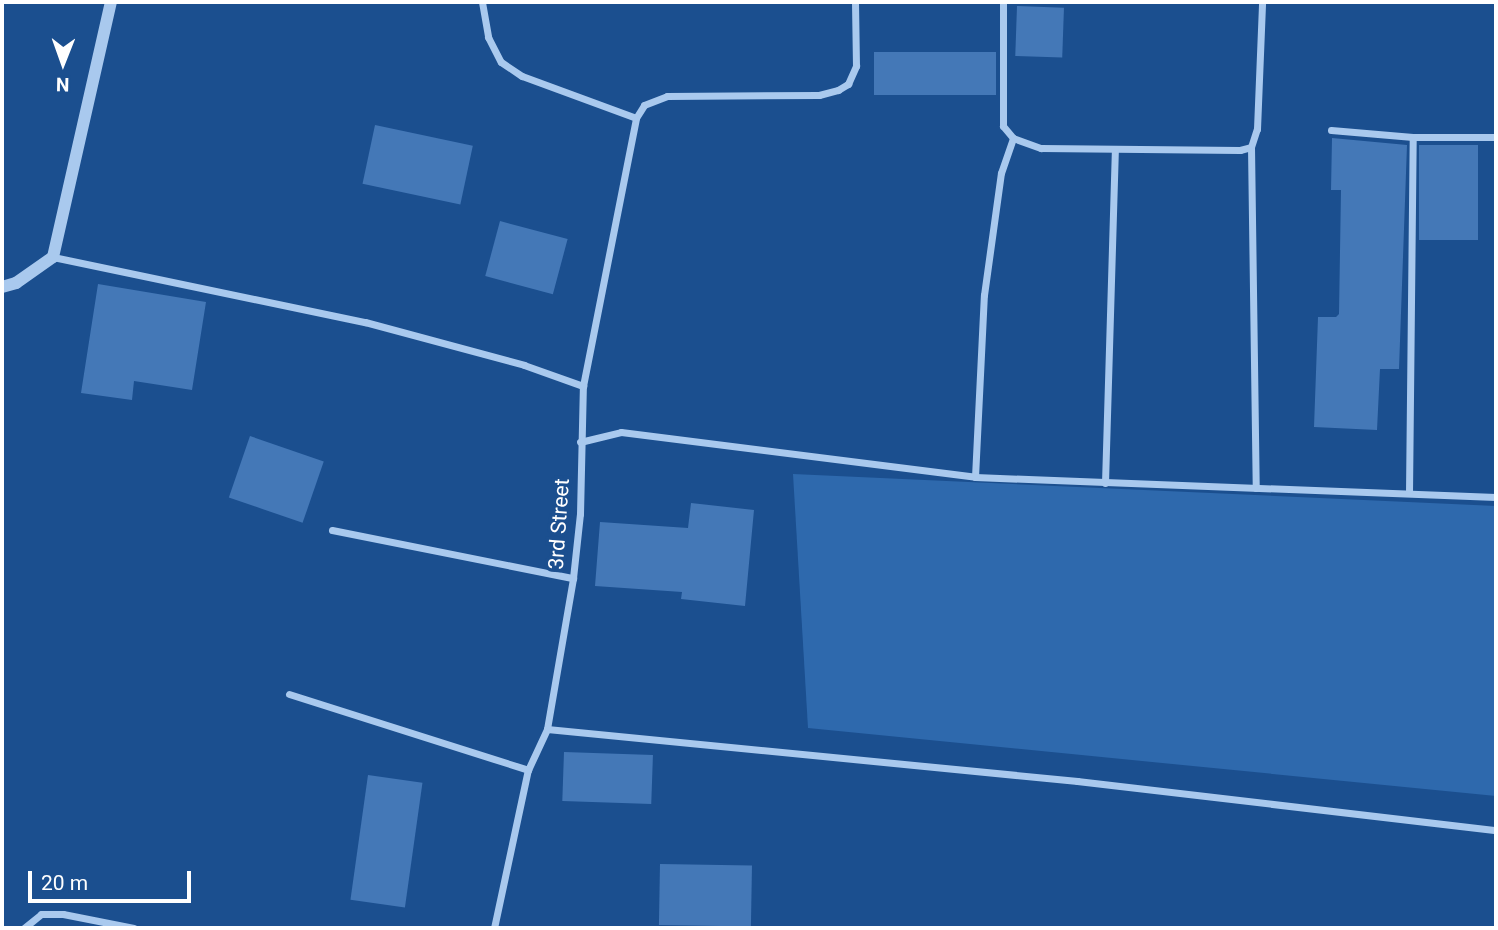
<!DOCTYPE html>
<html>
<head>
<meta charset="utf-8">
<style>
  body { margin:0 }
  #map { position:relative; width:1498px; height:930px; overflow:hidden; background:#1b4f8f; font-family:Roboto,sans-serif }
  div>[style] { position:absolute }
  .green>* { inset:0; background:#2e69ad }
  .building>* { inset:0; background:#4478b7; transform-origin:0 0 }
  .minor>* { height:7px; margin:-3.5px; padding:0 3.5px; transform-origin:3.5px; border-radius:3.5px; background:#a9c9ee }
  .tertiary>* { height:12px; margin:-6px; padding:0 6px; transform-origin:6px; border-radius:6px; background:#a9c9ee }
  span { translate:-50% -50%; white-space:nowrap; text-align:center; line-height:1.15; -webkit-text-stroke:7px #1b4f8f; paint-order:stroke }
  .street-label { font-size:21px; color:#fff }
  .frame { position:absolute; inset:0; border:4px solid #fff; pointer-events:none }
  .north { position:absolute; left:28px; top:28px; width:70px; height:70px; -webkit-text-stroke:5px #1b4f8f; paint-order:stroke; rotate:181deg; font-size:19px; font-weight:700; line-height:28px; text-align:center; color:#fff }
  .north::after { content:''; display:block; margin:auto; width:24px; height:32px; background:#fff; clip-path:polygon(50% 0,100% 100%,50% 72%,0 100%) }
  .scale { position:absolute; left:28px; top:871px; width:163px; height:32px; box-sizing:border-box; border:4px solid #fff; border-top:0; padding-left:9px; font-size:21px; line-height:24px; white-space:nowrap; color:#fff; -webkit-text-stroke:5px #1b4f8f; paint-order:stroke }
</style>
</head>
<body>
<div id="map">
  <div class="green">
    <div style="clip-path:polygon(793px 474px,1496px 506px,1496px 796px,808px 728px)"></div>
  </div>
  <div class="building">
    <div style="left:1017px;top:6px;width:47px;height:50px;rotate:2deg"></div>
    <div style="left:874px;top:52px;width:122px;height:43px"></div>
    <div style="left:375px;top:125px;width:100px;height:60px;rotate:12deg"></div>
    <div style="clip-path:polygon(1332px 138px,1407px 145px,1399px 369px,1380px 369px,1377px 430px,1314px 427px,1318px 317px,1336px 317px,1339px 314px,1341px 190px,1331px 190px)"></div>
    <div style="left:1419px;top:145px;width:59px;height:95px"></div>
    <div style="left:500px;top:221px;width:70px;height:57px;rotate:15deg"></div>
    <div style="clip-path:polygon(98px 284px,206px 302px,192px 390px,134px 381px,132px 400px,81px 393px)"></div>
    <div style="left:250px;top:436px;width:78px;height:65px;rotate:19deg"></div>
    <div style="clip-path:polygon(691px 503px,754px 510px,745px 606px,681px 599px,682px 592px,595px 586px,600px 522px,688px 528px)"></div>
    <div style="left:564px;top:752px;width:89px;height:49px;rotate:2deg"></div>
    <div style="left:368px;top:775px;width:55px;height:126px;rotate:8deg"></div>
    <div style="left:660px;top:864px;width:92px;height:61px;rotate:1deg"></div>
  </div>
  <div class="minor">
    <div style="left:482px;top:2px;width:36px;rotate:80deg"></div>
    <div style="left:488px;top:37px;width:28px;rotate:63deg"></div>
    <div style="left:501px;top:62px;width:25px;rotate:34deg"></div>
    <div style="left:522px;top:76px;width:121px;rotate:20.2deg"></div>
    <div style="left:1003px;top:2px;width:124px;rotate:90deg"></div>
    <div style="left:1003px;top:126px;width:16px;rotate:50deg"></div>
    <div style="left:1013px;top:138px;width:30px;rotate:20deg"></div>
    <div style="left:1041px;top:148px;width:199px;rotate:0.6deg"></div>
    <div style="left:1240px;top:150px;width:11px;rotate:-15deg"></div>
    <div style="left:1251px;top:147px;width:19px;rotate:-72deg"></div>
    <div style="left:1257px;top:129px;width:127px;rotate:-87.7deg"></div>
    <div style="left:1331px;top:130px;width:82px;rotate:4.9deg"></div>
    <div style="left:1413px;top:137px;width:83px"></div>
    <div style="left:1251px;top:147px;width:341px;rotate:89.2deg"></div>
    <div style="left:53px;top:257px;width:319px;rotate:11.8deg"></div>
    <div style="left:365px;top:322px;width:165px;rotate:15.1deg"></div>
    <div style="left:524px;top:365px;width:63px;rotate:19.6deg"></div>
    <div style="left:580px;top:442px;width:42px;rotate:-13.7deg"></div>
    <div style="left:621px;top:432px;width:357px;rotate:7.2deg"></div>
    <div style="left:975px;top:477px;width:521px;rotate:2.2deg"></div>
    <div style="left:975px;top:477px;width:182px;rotate:-87.2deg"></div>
    <div style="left:984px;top:295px;width:123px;rotate:-82.1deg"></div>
    <div style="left:1001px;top:173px;width:37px;rotate:-71deg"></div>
    <div style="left:1105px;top:483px;width:334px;rotate:-88.3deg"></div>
    <div style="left:1409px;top:493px;width:356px;rotate:-89.4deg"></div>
    <div style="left:332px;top:530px;width:246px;rotate:11.3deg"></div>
    <div style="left:289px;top:694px;width:251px;rotate:17.6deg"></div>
    <div style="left:547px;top:729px;width:533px;rotate:5.6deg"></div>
    <div style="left:1077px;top:781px;width:422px;rotate:6.7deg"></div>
    <div style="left:24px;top:928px;width:22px;rotate:-39deg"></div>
    <div style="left:41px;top:914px;width:22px"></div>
    <div style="left:63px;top:914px;width:72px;rotate:11.2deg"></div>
    <div style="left:494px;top:928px;width:162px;rotate:-77.9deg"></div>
    <div style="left:528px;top:770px;width:45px;rotate:-65.1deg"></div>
    <div style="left:547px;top:729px;width:153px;rotate:-80.2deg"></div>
    <div style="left:573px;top:578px;width:64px;rotate:-83.8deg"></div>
    <div style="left:580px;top:514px;width:128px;rotate:-88.7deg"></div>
    <div style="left:583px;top:386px;width:273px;rotate:-78.8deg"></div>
    <div style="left:636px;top:118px;width:15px;rotate:-58deg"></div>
    <div style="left:644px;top:105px;width:25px;rotate:-21deg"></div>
    <div style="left:667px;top:96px;width:152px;rotate:-0.4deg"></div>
    <div style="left:819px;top:95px;width:20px;rotate:-15deg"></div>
    <div style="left:838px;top:90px;width:12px;rotate:-31deg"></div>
    <div style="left:848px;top:84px;width:20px;rotate:-66deg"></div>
    <div style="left:856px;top:66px;width:64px;rotate:-90.9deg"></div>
  </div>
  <div class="tertiary">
    <div style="left:2px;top:287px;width:15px;rotate:-16deg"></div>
    <div style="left:16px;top:283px;width:45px;rotate:-35.1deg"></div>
    <div style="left:53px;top:257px;width:262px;rotate:-77.2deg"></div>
  </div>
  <div class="street-label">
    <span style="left:559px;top:524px;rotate:-86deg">3rd Street</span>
  </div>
  <div class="frame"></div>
  <div class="north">N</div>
  <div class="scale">20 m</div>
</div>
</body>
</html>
